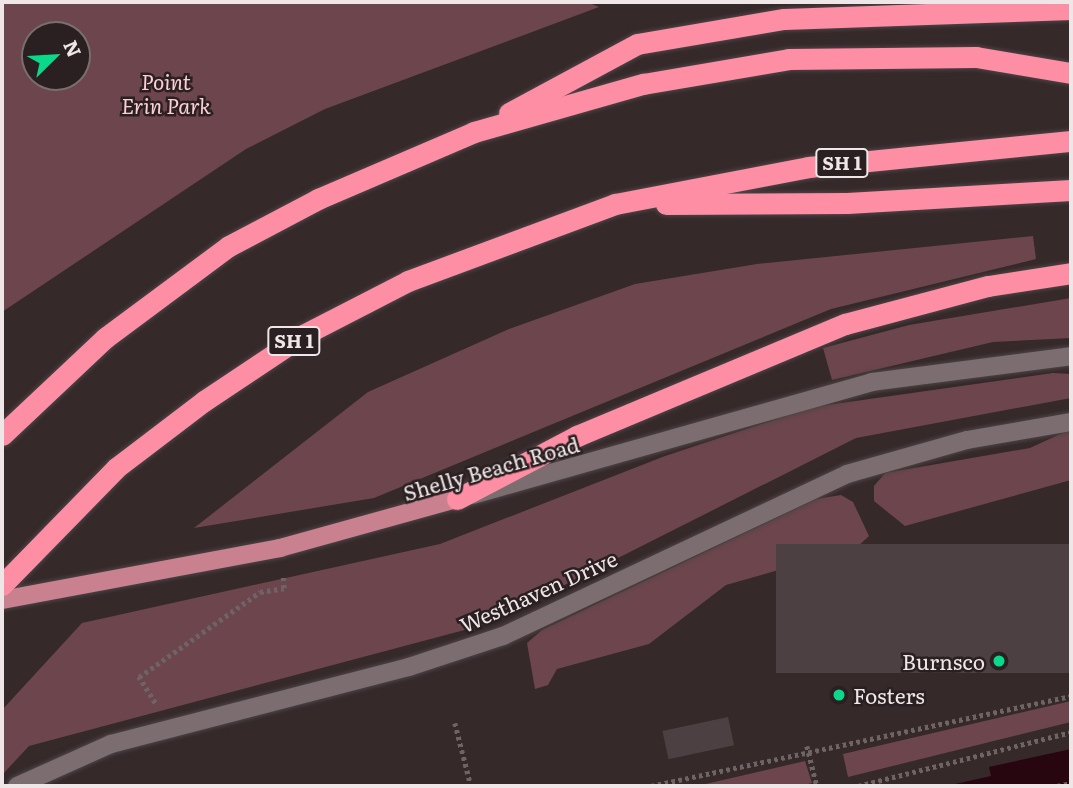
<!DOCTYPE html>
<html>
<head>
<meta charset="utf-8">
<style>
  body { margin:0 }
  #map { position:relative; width:1073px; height:788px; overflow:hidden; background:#35292a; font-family:Literata,serif }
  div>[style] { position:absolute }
  .green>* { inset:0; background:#6c464c }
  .water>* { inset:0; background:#27060f }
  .building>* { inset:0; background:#4d4042; transform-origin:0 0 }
  .path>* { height:4.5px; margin-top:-2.25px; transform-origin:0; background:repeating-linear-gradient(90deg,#6f6465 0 3.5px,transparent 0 7px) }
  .roads { filter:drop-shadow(0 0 2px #4e4446) drop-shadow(0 0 2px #4e4446) }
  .minor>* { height:18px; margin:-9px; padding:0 9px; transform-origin:9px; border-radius:9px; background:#7c6e70 }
  .major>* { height:18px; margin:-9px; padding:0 9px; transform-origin:9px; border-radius:9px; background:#ca818f }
  .highway>* { height:21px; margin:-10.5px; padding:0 10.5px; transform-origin:10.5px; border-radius:10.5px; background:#fe8ea4 }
  .dots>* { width:19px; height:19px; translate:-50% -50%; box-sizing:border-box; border:4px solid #2a1f21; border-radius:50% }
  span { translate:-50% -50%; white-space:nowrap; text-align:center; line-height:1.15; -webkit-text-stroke:5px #2a1f21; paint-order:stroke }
  .shield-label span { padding:2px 5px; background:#2a1f21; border:2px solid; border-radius:5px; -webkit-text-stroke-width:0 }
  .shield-label { font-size:19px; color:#eee6e7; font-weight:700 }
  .park-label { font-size:21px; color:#fccfd5; font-style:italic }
  .street-label { font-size:21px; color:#eee6e7 }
  .poi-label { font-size:21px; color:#eee6e7 }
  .right { translate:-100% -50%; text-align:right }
  .left { translate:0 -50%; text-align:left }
  .frame { position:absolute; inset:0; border:4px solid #eee6e7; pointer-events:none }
  .north { position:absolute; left:21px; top:21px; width:70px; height:70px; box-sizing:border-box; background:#2a1f21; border:2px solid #786f70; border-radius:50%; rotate:66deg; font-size:19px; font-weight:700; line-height:28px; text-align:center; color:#eee6e7 }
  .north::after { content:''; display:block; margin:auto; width:24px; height:32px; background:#0ad98b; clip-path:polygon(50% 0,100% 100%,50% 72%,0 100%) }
</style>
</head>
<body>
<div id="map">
  <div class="green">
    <div style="clip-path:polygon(evenodd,2px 2px,587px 2px,599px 7px,325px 109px,246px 149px,2px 312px,2px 2px,77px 35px,77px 77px,35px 77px,35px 35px,77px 35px)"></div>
    <div style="clip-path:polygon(1033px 236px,1036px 259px,831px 309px,374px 498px,194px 528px,368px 392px,509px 329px,635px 284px,757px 264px)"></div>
    <div style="clip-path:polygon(1071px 298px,1071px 338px,993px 342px,832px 380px,823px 348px,909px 325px)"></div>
    <div style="clip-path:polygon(1053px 373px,1071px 374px,1071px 398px,856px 438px,487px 624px,29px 746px,2px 775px,2px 710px,82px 623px,440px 544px,665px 456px,813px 407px)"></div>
    <div style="clip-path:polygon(1071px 429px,1071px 480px,905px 526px,874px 501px,874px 486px,885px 473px,1030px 448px)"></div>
    <div style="clip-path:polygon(841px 495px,853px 502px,869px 536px,856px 548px,726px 585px,649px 644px,557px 669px,548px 685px,535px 689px,527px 643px,542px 630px,816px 499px)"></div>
    <div style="clip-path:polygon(1071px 701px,1071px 722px,848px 777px,843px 754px)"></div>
    <div style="clip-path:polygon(805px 761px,812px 783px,801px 786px,697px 786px)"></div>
  </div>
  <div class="water">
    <div style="clip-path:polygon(1071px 749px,1071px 786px,946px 786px,991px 776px,989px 767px)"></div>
  </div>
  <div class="building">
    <div style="left:1071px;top:544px;width:129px;height:295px;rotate:90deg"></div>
    <div style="left:728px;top:717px;width:29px;height:67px;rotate:78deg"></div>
  </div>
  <div class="path">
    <div style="left:155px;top:703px;width:31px;rotate:-122deg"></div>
    <div style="left:139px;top:677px;width:148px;rotate:-35.1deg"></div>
    <div style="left:260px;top:592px;width:24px;rotate:-9deg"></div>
    <div style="left:284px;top:588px;width:12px;rotate:-95deg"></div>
    <div style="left:455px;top:723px;width:65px;rotate:75.7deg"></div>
    <div style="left:807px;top:746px;width:41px;rotate:76deg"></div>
    <div style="left:651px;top:786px;width:430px;rotate:-12.1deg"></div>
    <div style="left:858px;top:786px;width:220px;rotate:-14.2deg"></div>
    <div style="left:1057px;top:786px;width:14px;rotate:-12deg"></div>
  </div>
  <div class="roads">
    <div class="minor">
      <div style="left:473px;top:495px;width:415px;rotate:-15.8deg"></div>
      <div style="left:872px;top:382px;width:201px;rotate:-7.4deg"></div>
      <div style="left:17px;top:786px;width:103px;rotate:-24.1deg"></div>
      <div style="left:111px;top:744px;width:308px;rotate:-14.5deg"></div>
      <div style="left:409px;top:667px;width:99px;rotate:-18.3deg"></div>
      <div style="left:503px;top:636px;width:380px;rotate:-25.2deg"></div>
      <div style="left:847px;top:474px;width:125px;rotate:-15.8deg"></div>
      <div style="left:967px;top:440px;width:106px;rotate:-9.8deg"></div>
    </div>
    <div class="major">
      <div style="left:2px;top:600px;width:283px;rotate:-10.6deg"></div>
      <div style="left:280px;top:548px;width:184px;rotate:-15.5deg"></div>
    </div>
    <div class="highway">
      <div style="left:509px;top:113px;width:145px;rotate:-28.3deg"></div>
      <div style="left:637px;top:44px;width:149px;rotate:-9.7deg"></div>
      <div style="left:784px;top:19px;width:287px;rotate:-2deg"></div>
      <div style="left:666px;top:204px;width:181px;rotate:-0.3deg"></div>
      <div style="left:847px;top:203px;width:224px;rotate:-3.3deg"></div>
      <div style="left:2px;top:435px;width:141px;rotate:-43.3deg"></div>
      <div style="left:105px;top:338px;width:154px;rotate:-36.6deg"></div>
      <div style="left:229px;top:246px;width:101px;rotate:-27.8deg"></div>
      <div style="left:318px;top:199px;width:170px;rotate:-23.2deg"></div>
      <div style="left:474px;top:132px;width:176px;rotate:-15.9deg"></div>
      <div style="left:643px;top:84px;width:148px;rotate:-9.7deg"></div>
      <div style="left:789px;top:59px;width:187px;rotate:-0.6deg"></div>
      <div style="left:976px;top:57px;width:96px;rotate:9.6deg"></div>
      <div style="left:457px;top:499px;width:136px;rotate:-27.7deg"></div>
      <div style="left:577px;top:436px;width:290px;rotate:-22.7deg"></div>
      <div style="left:845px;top:324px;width:148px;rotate:-14.9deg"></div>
      <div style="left:988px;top:286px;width:84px;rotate:-8.9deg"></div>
      <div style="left:2px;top:585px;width:163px;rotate:-45.7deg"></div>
      <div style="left:116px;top:468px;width:111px;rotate:-37.3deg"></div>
      <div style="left:204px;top:401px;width:119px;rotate:-33.7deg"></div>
      <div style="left:303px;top:335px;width:118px;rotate:-27.2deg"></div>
      <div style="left:408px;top:281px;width:221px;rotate:-20.4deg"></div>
      <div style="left:615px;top:204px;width:197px;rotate:-10.8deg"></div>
      <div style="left:809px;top:167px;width:263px;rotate:-5.7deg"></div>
    </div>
  </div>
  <div class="dots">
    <div style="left:999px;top:661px;background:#0ad98b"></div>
    <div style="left:839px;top:695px;background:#0ad98b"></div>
  </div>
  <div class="shield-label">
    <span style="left:842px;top:163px">SH 1</span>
    <span style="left:294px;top:341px">SH 1</span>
  </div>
  <div class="park-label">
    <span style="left:166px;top:93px">Point<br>Erin Park</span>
  </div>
  <div class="street-label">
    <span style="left:491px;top:468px;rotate:-16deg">Shelly Beach Road</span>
    <span style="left:538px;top:591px;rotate:-24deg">Westhaven Drive</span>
  </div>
  <div class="poi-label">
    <span class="right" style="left:985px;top:661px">Burnsco</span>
    <span class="left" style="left:853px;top:695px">Fosters</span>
  </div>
  <div class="frame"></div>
  <div class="north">N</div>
</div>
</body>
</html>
